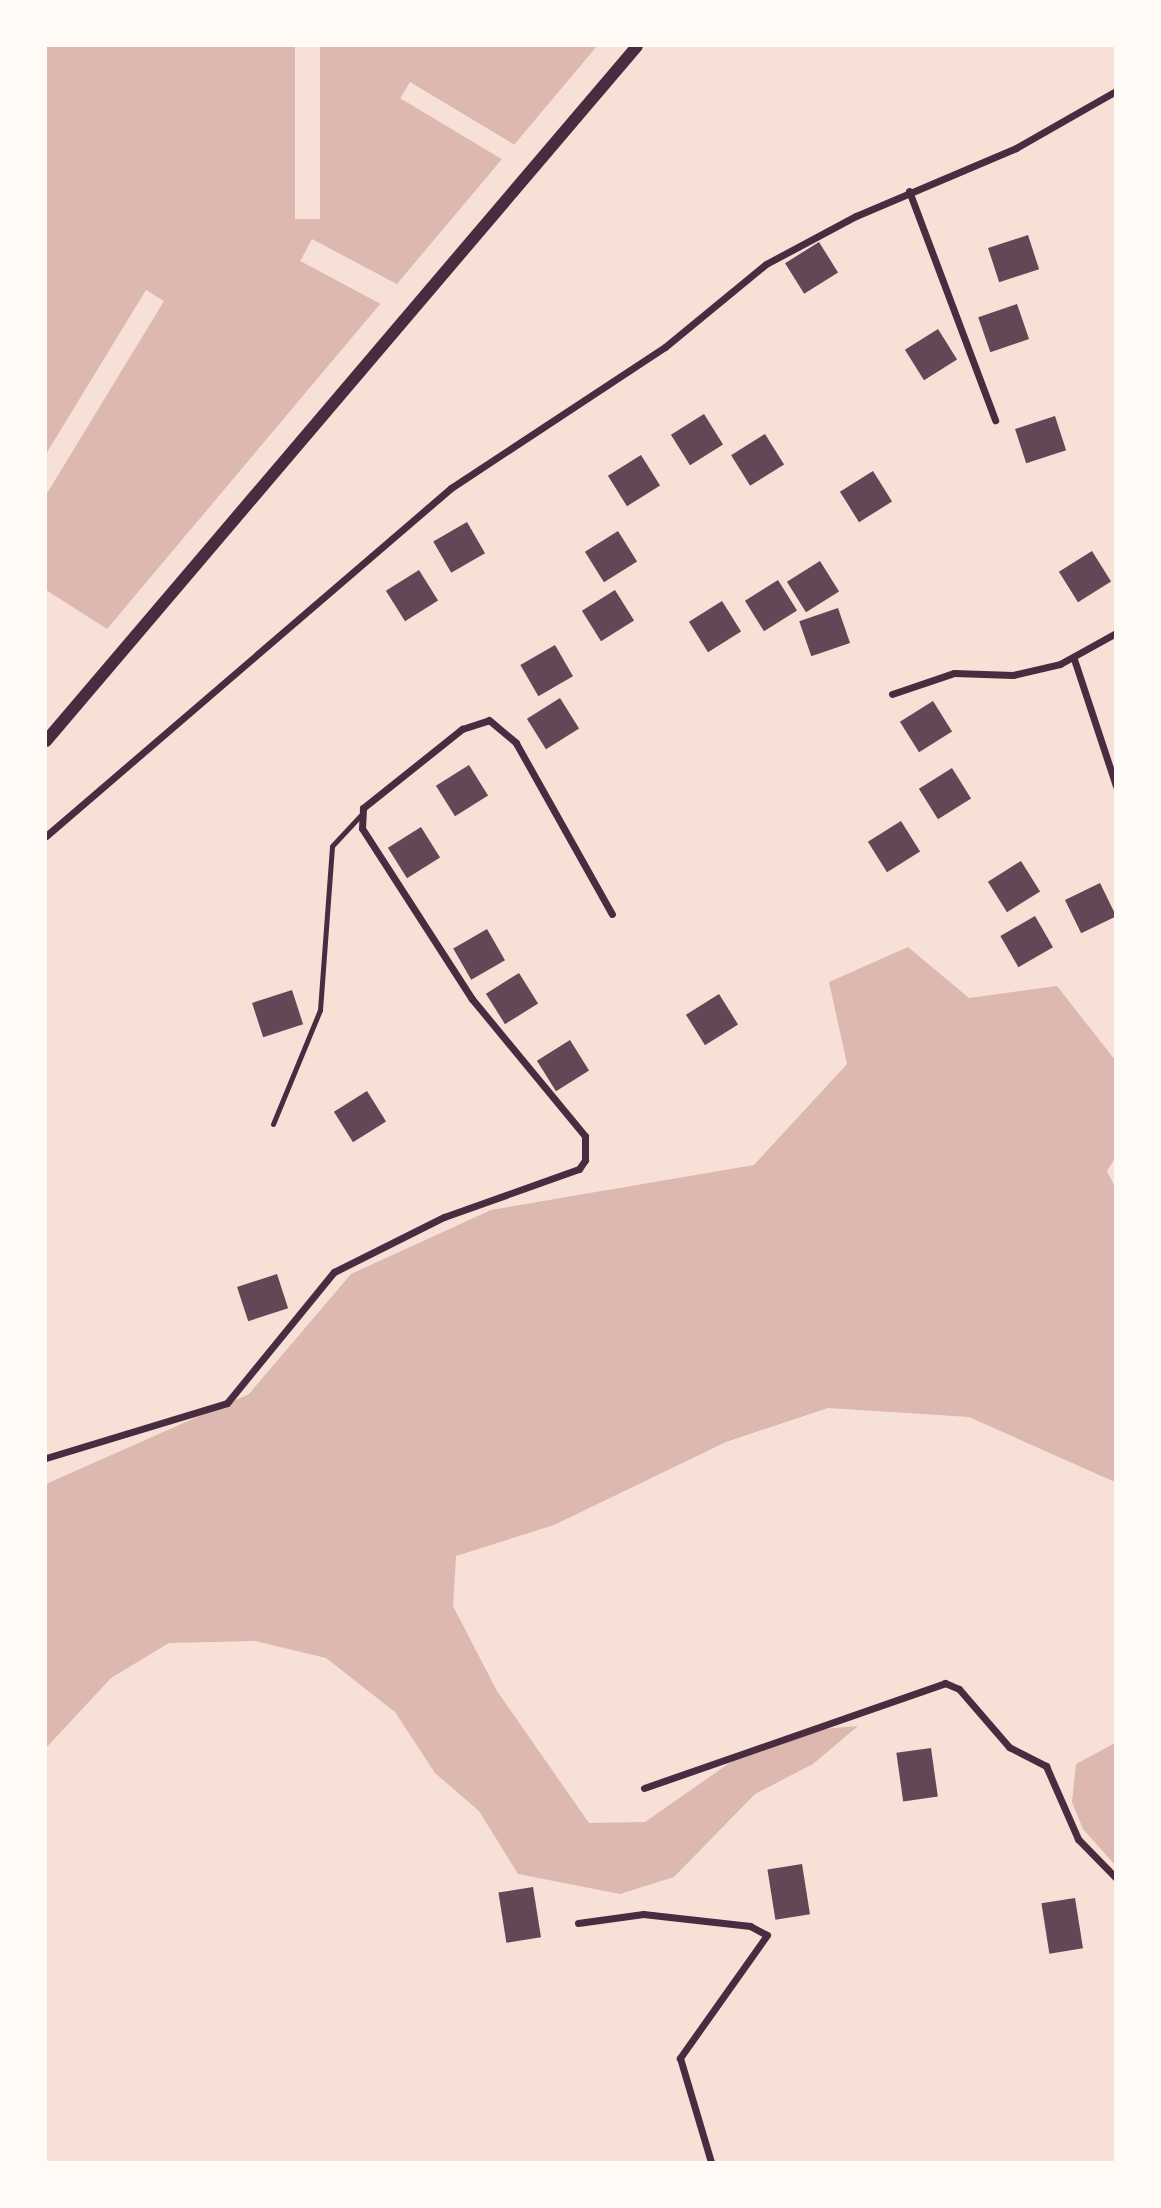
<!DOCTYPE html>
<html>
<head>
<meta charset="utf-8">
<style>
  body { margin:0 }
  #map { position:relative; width:1161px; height:2208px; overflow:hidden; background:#f7e1d7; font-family:Barlow,sans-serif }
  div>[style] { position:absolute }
  .water>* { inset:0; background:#dcb8b0 }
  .pier>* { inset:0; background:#f7e1d7; transform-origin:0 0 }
  .building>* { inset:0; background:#644757; transform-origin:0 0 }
  .service>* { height:5px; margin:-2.5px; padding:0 2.5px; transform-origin:2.5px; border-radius:2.5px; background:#4a2c40 }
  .minor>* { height:7px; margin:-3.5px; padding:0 3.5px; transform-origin:3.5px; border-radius:3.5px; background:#4a2c40 }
  .tertiary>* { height:12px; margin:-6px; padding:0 6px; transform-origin:6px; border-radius:6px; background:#4a2c40 }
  span { translate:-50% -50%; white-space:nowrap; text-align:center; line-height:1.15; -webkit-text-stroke:5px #fffaf5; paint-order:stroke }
  .frame { position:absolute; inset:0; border:47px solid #fffaf5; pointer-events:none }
</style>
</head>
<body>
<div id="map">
  <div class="water">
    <div style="clip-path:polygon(46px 46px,597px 46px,107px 629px,46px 590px)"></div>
    <div style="clip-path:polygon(908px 947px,969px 998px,1057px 986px,1115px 1060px,1115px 1158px,1107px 1171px,1116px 1189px,1115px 1482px,969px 1417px,828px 1408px,726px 1442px,554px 1525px,456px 1556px,453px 1606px,497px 1691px,589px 1823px,645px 1822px,738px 1757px,810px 1730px,858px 1726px,813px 1764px,755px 1794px,674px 1877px,620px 1894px,518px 1874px,479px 1811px,435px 1773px,395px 1712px,326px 1658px,255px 1641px,169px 1643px,111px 1678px,46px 1748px,46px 1484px,249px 1394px,351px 1274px,491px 1210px,754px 1165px,847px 1064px,829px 982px)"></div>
    <div style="clip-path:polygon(1115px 1743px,1115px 1865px,1083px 1829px,1072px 1802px,1076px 1764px)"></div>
  </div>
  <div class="pier">
    <div style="left:295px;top:46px;width:25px;height:173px"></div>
    <div style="left:410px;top:82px;width:122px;height:19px;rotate:31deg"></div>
    <div style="left:312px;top:239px;width:96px;height:25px;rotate:28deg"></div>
    <div style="clip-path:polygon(146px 290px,164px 301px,46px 495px,46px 454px)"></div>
  </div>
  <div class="building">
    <div style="left:1028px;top:235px;width:36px;height:42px;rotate:72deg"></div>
    <div style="left:819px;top:242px;width:36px;height:40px;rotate:58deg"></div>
    <div style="left:1017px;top:304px;width:37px;height:41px;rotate:71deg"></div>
    <div style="left:938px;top:329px;width:36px;height:39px;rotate:58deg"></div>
    <div style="left:704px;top:414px;width:36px;height:39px;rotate:58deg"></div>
    <div style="left:1055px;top:416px;width:36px;height:42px;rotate:72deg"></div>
    <div style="left:765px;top:434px;width:36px;height:40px;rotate:58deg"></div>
    <div style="left:641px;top:455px;width:36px;height:39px;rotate:58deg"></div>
    <div style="left:873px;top:471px;width:36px;height:39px;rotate:58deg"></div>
    <div style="left:467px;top:522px;width:36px;height:39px;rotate:60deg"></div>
    <div style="left:618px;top:531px;width:36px;height:39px;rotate:58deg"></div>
    <div style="left:1092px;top:551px;width:36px;height:39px;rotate:58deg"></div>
    <div style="left:820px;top:561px;width:36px;height:39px;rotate:58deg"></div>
    <div style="left:419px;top:570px;width:36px;height:39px;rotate:58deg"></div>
    <div style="left:778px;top:580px;width:36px;height:39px;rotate:58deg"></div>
    <div style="left:615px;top:590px;width:36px;height:39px;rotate:58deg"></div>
    <div style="left:722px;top:601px;width:36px;height:39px;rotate:58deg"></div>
    <div style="left:838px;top:608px;width:37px;height:41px;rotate:71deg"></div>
    <div style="left:555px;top:645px;width:36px;height:40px;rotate:60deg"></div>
    <div style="left:560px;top:698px;width:36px;height:39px;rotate:58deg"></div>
    <div style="left:933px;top:701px;width:36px;height:39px;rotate:58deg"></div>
    <div style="left:469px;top:765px;width:36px;height:39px;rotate:58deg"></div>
    <div style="left:952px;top:768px;width:36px;height:39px;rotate:58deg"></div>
    <div style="left:901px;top:821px;width:36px;height:39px;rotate:58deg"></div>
    <div style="left:421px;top:827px;width:36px;height:39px;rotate:58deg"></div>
    <div style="left:1021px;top:861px;width:36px;height:39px;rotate:58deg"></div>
    <div style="left:1100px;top:883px;width:37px;height:39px;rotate:64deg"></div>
    <div style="left:1035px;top:916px;width:36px;height:40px;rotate:60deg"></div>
    <div style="left:487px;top:929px;width:36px;height:39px;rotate:60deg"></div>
    <div style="left:519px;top:973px;width:36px;height:39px;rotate:58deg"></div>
    <div style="left:292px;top:990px;width:36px;height:42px;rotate:72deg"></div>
    <div style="left:719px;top:994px;width:36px;height:39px;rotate:58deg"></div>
    <div style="left:570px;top:1040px;width:36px;height:39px;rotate:58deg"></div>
    <div style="left:367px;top:1091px;width:36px;height:39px;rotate:58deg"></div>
    <div style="left:277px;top:1274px;width:36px;height:42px;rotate:72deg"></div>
    <div style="left:931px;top:1748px;width:49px;height:35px;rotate:82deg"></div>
    <div style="left:802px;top:1864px;width:51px;height:35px;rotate:81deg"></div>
    <div style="left:533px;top:1887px;width:51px;height:35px;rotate:81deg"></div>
    <div style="left:1075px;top:1898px;width:51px;height:34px;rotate:81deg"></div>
  </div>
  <div class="service">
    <div style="left:273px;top:1124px;width:123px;rotate:-67.6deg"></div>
    <div style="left:320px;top:1010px;width:164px;rotate:-85.8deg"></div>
    <div style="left:332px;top:846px;width:41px;rotate:-47deg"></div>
  </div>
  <div class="minor">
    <div style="left:909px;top:191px;width:245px;rotate:69.4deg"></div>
    <div style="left:1074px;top:659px;width:134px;rotate:71.7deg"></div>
    <div style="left:892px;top:694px;width:65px;rotate:-18.7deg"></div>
    <div style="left:954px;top:673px;width:59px;rotate:1.9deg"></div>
    <div style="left:1013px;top:675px;width:48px;rotate:-13.2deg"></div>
    <div style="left:1060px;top:664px;width:64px;rotate:-29deg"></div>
    <div style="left:46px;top:836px;width:534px;rotate:-40.67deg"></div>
    <div style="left:451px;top:488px;width:256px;rotate:-33.4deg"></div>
    <div style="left:665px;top:347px;width:131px;rotate:-39.4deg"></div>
    <div style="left:766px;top:264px;width:102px;rotate:-28.1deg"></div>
    <div style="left:856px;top:216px;width:174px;rotate:-23deg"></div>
    <div style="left:1016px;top:148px;width:115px;rotate:-29.7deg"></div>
    <div style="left:46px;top:1458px;width:189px;rotate:-16.9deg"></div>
    <div style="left:227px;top:1403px;width:169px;rotate:-50.8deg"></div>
    <div style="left:334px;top:1272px;width:123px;rotate:-26.6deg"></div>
    <div style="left:444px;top:1217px;width:143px;rotate:-19.6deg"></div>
    <div style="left:579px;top:1169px;width:11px;rotate:-56deg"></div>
    <div style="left:585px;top:1160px;width:24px;rotate:-90deg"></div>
    <div style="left:585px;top:1136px;width:178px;rotate:-129.5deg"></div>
    <div style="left:472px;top:999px;width:203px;rotate:-122.8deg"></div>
    <div style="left:362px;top:828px;width:20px;rotate:-87deg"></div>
    <div style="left:363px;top:808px;width:127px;rotate:-38.6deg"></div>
    <div style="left:462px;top:729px;width:28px;rotate:-18deg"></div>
    <div style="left:489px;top:720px;width:35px;rotate:40deg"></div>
    <div style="left:516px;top:743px;width:196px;rotate:60.7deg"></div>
    <div style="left:644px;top:1788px;width:319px;rotate:-19.2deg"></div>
    <div style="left:945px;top:1683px;width:15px;rotate:23deg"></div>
    <div style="left:959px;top:1689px;width:77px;rotate:49.2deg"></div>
    <div style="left:1009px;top:1747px;width:42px;rotate:27.2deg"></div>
    <div style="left:1046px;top:1766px;width:80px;rotate:66.3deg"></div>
    <div style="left:1078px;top:1839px;width:54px;rotate:45.7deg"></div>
    <div style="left:578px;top:1923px;width:66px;rotate:-7.9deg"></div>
    <div style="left:643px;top:1914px;width:108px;rotate:6.4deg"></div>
    <div style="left:750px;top:1926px;width:19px;rotate:28deg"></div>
    <div style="left:767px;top:1935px;width:151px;rotate:125.3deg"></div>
    <div style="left:680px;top:2058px;width:109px;rotate:73.4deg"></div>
  </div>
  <div class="tertiary">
    <div style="left:46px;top:741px;width:912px;rotate:-49.62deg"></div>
  </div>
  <div class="frame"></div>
</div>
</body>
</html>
